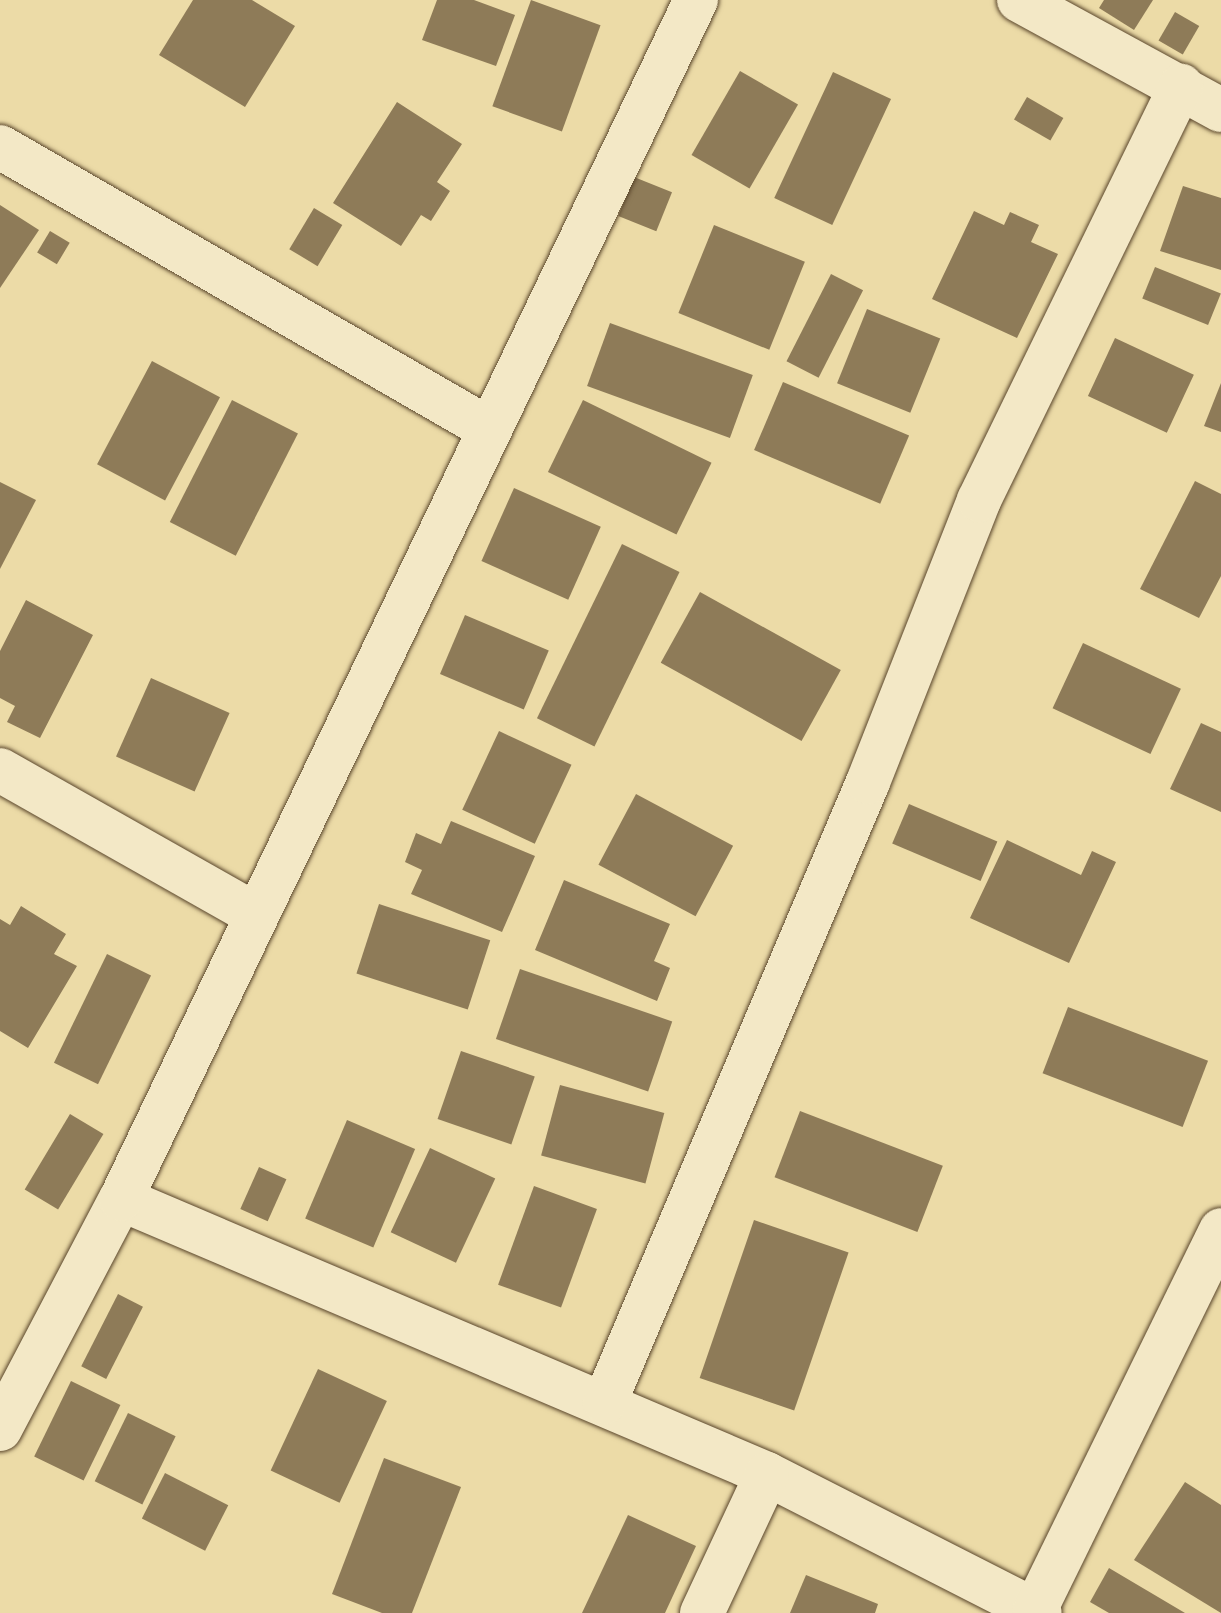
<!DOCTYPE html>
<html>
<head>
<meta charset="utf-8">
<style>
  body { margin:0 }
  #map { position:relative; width:1221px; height:1613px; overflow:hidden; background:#ecdba7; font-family:"IM FELL Great Primer",serif }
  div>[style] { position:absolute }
  .building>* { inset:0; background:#8e7b58; transform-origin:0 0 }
  .roads { filter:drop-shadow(0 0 2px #59452b) drop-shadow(0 0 2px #59452b) }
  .street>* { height:44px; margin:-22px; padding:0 22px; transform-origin:22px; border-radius:22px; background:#f3e8c6 }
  span { translate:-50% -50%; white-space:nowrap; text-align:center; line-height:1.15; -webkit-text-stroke:7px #f3e8c6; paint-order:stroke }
</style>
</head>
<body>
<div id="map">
  <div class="building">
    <div style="clip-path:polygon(193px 0,252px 0,295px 26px,245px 107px,159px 55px)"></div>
    <div style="clip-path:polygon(437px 0,474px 0,515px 15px,496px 66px,422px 40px)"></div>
    <div style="left:531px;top:0;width:74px;height:113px;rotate:20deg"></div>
    <div style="clip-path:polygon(1104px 0,1153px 0,1134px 30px,1099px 8px)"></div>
    <div style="left:1175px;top:12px;width:28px;height:33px;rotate:30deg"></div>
    <div style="left:740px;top:71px;width:67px;height:97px;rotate:30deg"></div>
    <div style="left:833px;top:72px;width:64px;height:139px;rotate:25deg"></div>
    <div style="left:1027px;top:97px;width:42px;height:26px;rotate:30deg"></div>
    <div style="clip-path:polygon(397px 102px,462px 144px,437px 182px,450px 191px,431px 221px,421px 215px,401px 246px,333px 203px)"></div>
    <div style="left:634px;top:177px;width:41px;height:42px;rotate:22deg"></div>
    <div style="clip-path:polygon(1183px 186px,1221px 198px,1221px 270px,1160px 251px)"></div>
    <div style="clip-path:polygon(0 205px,39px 230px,0 288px)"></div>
    <div style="left:314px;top:208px;width:33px;height:48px;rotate:31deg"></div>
    <div style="clip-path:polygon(974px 211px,1004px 225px,1010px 212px,1039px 225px,1031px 242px,1058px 254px,1017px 338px,932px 299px)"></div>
    <div style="left:714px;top:225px;width:98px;height:95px;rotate:22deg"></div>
    <div style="left:50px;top:231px;width:23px;height:25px;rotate:31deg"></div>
    <div style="left:1155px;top:267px;width:71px;height:34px;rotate:22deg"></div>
    <div style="left:831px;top:274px;width:36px;height:98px;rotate:27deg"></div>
    <div style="left:867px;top:309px;width:79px;height:80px;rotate:22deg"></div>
    <div style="left:610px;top:323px;width:152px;height:67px;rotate:20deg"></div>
    <div style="left:1115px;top:338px;width:87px;height:64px;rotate:25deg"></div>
    <div style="left:152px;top:361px;width:77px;height:117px;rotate:28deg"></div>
    <div style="left:783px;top:382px;width:137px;height:74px;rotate:23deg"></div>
    <div style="clip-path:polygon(1221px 383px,1221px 432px,1204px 426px)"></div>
    <div style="left:232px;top:400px;width:74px;height:137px;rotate:27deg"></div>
    <div style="left:583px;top:400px;width:143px;height:80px;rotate:26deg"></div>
    <div style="clip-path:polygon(1195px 481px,1221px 494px,1221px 576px,1199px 618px,1140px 589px)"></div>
    <div style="clip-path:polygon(0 482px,36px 500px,0 569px)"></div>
    <div style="left:514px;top:488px;width:95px;height:80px;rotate:24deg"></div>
    <div style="left:622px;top:544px;width:64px;height:194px;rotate:26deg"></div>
    <div style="left:700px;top:592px;width:161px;height:81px;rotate:29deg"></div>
    <div style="clip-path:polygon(26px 600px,93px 635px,40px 738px,7px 722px,15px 706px,0 698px,0 651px)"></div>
    <div style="left:465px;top:615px;width:91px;height:64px;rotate:23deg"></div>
    <div style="left:1083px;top:643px;width:108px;height:72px;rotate:25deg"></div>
    <div style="left:151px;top:678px;width:86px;height:86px;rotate:24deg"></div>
    <div style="clip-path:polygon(1201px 723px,1221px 732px,1221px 812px,1170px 789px)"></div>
    <div style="left:499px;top:731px;width:80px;height:87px;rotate:25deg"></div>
    <div style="left:636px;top:794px;width:110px;height:80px;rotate:28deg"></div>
    <div style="left:909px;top:804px;width:96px;height:43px;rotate:23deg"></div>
    <div style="clip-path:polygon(451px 821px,535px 856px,502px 932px,411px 894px,422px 870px,405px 862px,416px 833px,441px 844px)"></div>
    <div style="clip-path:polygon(1007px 840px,1081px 875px,1092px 851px,1116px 862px,1069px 963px,970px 918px)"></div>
    <div style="clip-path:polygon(564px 880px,670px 924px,654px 961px,670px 968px,657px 1001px,535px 950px)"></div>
    <div style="left:379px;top:904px;width:117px;height:73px;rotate:18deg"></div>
    <div style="clip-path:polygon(21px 906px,66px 934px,54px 954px,77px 966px,28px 1048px,0 1031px,0 919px,10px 925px)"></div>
    <div style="left:107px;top:954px;width:49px;height:121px;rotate:26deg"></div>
    <div style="left:520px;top:969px;width:161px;height:74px;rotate:19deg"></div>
    <div style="left:1068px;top:1007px;width:150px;height:71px;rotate:21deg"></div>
    <div style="left:461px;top:1051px;width:78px;height:72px;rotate:19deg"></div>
    <div style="left:560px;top:1085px;width:108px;height:73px;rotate:15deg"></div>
    <div style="left:800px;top:1111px;width:153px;height:71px;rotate:21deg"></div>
    <div style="left:70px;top:1114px;width:39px;height:88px;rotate:31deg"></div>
    <div style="left:347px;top:1120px;width:74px;height:107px;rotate:23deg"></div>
    <div style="left:430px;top:1148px;width:72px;height:93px;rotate:25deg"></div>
    <div style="left:259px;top:1167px;width:30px;height:46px;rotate:24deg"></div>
    <div style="left:534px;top:1186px;width:67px;height:105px;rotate:20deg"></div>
    <div style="left:754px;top:1220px;width:100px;height:167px;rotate:19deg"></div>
    <div style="left:118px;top:1294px;width:28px;height:81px;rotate:27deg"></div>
    <div style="left:318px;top:1369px;width:76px;height:112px;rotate:25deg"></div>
    <div style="left:71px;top:1381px;width:55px;height:84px;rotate:26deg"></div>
    <div style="left:128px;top:1413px;width:53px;height:76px;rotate:26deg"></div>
    <div style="clip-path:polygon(384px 1458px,461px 1487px,412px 1613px,382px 1613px,332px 1594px)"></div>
    <div style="left:165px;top:1473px;width:71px;height:51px;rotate:27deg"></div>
    <div style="clip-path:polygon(1185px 1482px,1221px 1505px,1221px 1613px,1134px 1560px)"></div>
    <div style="clip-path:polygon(628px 1515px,696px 1546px,665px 1613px,582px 1613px)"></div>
    <div style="clip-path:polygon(1109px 1568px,1185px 1613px,1109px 1613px,1090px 1602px)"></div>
    <div style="clip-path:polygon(806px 1575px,878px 1604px,875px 1613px,790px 1613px)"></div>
  </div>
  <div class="roads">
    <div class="street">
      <div style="left:1019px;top:0;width:230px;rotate:28.6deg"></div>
      <div style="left:0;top:147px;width:564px;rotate:29.97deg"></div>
      <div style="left:0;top:770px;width:294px;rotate:29.5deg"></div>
      <div style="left:121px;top:1199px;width:702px;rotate:23.06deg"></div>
      <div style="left:767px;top:1474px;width:306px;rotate:27deg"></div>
      <div style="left:605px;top:1402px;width:673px;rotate:-67.01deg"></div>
      <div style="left:868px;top:782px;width:303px;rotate:-68.5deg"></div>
      <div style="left:979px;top:500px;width:461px;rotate:-64deg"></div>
      <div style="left:0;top:1429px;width:260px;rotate:-62.3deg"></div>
      <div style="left:121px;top:1199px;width:1330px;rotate:-64.38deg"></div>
      <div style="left:1035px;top:1610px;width:423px;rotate:-63.9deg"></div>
      <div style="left:702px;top:1613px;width:153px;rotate:-64.9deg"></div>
    </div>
  </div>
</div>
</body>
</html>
